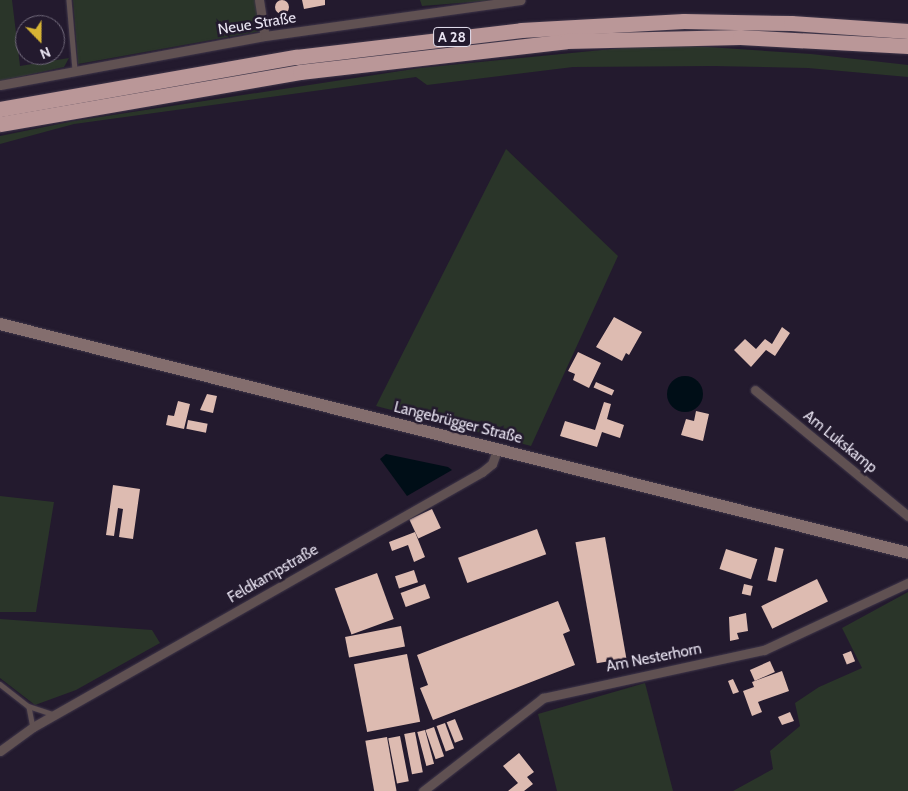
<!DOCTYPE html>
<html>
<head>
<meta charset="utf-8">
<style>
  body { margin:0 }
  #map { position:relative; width:908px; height:791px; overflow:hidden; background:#231a2e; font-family:Cabin,sans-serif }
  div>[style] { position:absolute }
  .green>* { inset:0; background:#2a3529 }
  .water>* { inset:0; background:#000e17 }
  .round { border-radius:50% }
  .building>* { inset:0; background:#ddbbb1; transform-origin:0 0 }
  .roads { filter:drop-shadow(0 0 1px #3f3649) drop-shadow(0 0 1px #3f3649) }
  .lane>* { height:4.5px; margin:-2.25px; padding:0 2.25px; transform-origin:2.25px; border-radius:2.25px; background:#605152 }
  .street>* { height:9px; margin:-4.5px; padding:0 4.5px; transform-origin:4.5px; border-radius:4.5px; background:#605152 }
  .secondary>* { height:12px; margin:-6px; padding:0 6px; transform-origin:6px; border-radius:6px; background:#846e6e }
  .highway>* { height:15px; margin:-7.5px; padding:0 7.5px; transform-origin:7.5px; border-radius:7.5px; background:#ba9798 }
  span { translate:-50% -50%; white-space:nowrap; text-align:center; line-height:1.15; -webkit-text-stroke:5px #231a2e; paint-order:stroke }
  .shield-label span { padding:1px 4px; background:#231a2e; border:1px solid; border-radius:4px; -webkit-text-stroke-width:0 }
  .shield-label { font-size:14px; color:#e9e4f2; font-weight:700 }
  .street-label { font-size:15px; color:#e9e4f2 }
  .north { position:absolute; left:15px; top:15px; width:50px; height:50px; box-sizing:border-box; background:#231a2e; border:1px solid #726b7c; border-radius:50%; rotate:158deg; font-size:14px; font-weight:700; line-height:20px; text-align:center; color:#e9e4f2 }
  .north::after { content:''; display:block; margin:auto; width:18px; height:22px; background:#d7b434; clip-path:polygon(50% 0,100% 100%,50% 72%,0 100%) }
</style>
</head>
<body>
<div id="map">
  <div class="green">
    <div style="clip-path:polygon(0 0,12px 0,20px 66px,69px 58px,64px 67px,0 81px)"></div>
    <div style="clip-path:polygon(73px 0,256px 0,261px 31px,78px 64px)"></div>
    <div style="clip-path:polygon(420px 0,497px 0,422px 6px)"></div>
    <div style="clip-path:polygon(663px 44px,811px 54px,908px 65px,908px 77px,808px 68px,713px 66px,573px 67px,427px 85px,416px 77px,74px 124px,0 144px,0 136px,74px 121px,420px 68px)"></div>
    <div style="clip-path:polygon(506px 149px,618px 256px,531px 446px,376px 406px)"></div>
    <div style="clip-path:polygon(0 496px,54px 502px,36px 612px,0 612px)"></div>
    <div style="clip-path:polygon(908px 592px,908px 791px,733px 791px,773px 769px,770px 751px,800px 726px,795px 703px,819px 687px,862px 668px,842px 628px)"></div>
    <div style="clip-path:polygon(0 619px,152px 630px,160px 643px,76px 690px,35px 705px,0 678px)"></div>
    <div style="clip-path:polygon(645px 683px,673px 791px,557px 791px,538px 714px)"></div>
  </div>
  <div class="water">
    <div class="round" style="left:667px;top:376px;width:36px;height:36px"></div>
    <div style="clip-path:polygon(386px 454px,448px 467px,452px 470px,407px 496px,380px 459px)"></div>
  </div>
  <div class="building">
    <div class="round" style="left:275px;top:0;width:14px;height:14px"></div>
    <div style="clip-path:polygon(302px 0,325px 0,325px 5px,304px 9px)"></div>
    <div style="clip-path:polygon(614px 317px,642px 332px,629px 355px,626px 353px,622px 361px,596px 347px)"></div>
    <div style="clip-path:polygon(782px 327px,790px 333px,775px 356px,766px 350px,751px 367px,734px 350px,745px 339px,756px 349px,765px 339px,772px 344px)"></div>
    <div style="clip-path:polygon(578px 352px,601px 363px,589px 388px,573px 380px,575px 374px,568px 371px)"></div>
    <div style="left:596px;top:382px;width:20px;height:6px;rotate:24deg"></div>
    <div style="clip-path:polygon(207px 394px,217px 396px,213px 413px,200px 410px)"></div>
    <div style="clip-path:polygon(178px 401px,190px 404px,184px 429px,166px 425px,168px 415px,174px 416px)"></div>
    <div style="clip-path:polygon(604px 402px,611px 404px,607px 419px,624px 425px,620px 438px,602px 432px,597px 447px,560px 436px,565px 421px,595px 430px)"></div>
    <div style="clip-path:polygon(696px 411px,709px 414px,703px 441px,681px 435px,686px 419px,694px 421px)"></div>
    <div style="left:188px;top:420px;width:20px;height:9px;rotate:11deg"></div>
    <div style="clip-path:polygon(113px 485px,140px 489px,133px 539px,119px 537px,123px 509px,118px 508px,114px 536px,106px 535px)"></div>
    <div style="left:432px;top:509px;width:21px;height:25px;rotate:65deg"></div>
    <div style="left:537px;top:529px;width:27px;height:84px;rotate:70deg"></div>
    <div style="clip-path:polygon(415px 532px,425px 557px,414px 562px,408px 545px,392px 551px,389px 542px)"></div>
    <div style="left:605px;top:537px;width:123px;height:30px;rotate:80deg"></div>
    <div style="left:775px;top:547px;width:9px;height:34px;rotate:13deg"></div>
    <div style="left:726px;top:549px;width:33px;height:21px;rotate:18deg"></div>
    <div style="left:414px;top:570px;width:13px;height:20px;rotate:72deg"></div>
    <div style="left:377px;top:573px;width:49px;height:45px;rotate:70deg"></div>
    <div style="left:817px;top:579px;width:25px;height:62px;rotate:64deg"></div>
    <div style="left:425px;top:584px;width:15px;height:26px;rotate:70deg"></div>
    <div style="left:744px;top:584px;width:9px;height:10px;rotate:13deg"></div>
    <div style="clip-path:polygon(558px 601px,570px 631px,563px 634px,575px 665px,433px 720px,420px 688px,428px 685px,417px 655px)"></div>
    <div style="clip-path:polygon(746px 613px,748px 631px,737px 633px,739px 639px,730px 641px,729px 617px)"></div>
    <div style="left:401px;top:626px;width:21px;height:57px;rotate:79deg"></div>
    <div style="left:851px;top:651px;width:11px;height:9px;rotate:68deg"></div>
    <div style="left:407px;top:654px;width:69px;height:54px;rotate:79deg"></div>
    <div style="left:770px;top:661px;width:12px;height:22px;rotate:66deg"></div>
    <div style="clip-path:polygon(782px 671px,789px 691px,758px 702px,762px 712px,752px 716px,743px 691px,754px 687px,752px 682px)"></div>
    <div style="clip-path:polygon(733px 679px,739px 692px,733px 694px,728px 681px)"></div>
    <div style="clip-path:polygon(790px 712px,794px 721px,782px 725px,778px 717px)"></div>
    <div style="left:455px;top:719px;width:22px;height:9px;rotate:68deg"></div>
    <div style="left:445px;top:723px;width:27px;height:9px;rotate:70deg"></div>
    <div style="left:434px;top:727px;width:31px;height:9px;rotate:71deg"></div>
    <div style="left:425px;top:730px;width:35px;height:8px;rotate:75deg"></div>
    <div style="left:415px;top:732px;width:41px;height:11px;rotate:79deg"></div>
    <div style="left:400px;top:736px;width:46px;height:12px;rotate:79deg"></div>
    <div style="left:387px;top:737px;width:55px;height:22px;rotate:80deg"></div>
    <div style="clip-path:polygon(519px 753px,534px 772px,527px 777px,533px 784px,524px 791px,508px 791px,518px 783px,503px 766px)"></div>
  </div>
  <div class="roads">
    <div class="lane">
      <div style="left:69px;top:0;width:70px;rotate:85.1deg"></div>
      <div style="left:0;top:684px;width:36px;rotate:38deg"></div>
      <div style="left:28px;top:706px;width:25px;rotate:18deg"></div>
      <div style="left:29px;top:707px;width:20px;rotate:79deg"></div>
    </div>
    <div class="street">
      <div style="left:259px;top:0;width:36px;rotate:81deg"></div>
      <div style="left:0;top:85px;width:269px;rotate:-10.5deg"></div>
      <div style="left:265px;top:36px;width:258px;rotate:-8deg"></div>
      <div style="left:755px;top:390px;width:198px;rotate:39.5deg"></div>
      <div style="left:0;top:751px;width:41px;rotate:-36deg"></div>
      <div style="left:33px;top:727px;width:516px;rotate:-29.59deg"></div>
      <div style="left:482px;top:472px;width:13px;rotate:-39deg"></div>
      <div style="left:492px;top:464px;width:15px;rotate:-70deg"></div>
      <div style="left:423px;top:791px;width:152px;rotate:-37.8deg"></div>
      <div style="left:543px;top:698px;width:226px;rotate:-12.3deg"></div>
      <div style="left:764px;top:650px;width:159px;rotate:-25deg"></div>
    </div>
    <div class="secondary">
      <div style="left:0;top:324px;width:936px;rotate:14.15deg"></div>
    </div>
    <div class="highway">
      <div style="left:0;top:109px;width:301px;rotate:-10deg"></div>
      <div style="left:296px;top:57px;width:227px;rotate:-6.8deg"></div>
      <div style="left:521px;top:30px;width:163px;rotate:-3.2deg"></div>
      <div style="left:684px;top:21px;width:107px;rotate:1.1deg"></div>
      <div style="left:791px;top:23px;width:117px;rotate:3.9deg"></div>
      <div style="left:0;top:124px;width:304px;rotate:-9.8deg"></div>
      <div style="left:300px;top:72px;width:268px;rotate:-6.6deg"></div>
      <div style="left:566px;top:41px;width:174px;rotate:-1.3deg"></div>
      <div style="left:740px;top:37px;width:168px;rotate:3.1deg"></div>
    </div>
  </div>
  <div class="shield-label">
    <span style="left:452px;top:37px">A 28</span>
  </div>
  <div class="street-label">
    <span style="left:257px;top:24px;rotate:-9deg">Neue Straße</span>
    <span style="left:458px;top:423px;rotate:14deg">Langebrügger Straße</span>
    <span style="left:840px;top:442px;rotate:39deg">Am Lukskamp</span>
    <span style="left:273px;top:574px;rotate:-30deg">Feldkampstraße</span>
    <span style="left:654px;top:658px;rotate:-11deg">Am Nesterhorn</span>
  </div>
  <div class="north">N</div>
</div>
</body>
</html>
